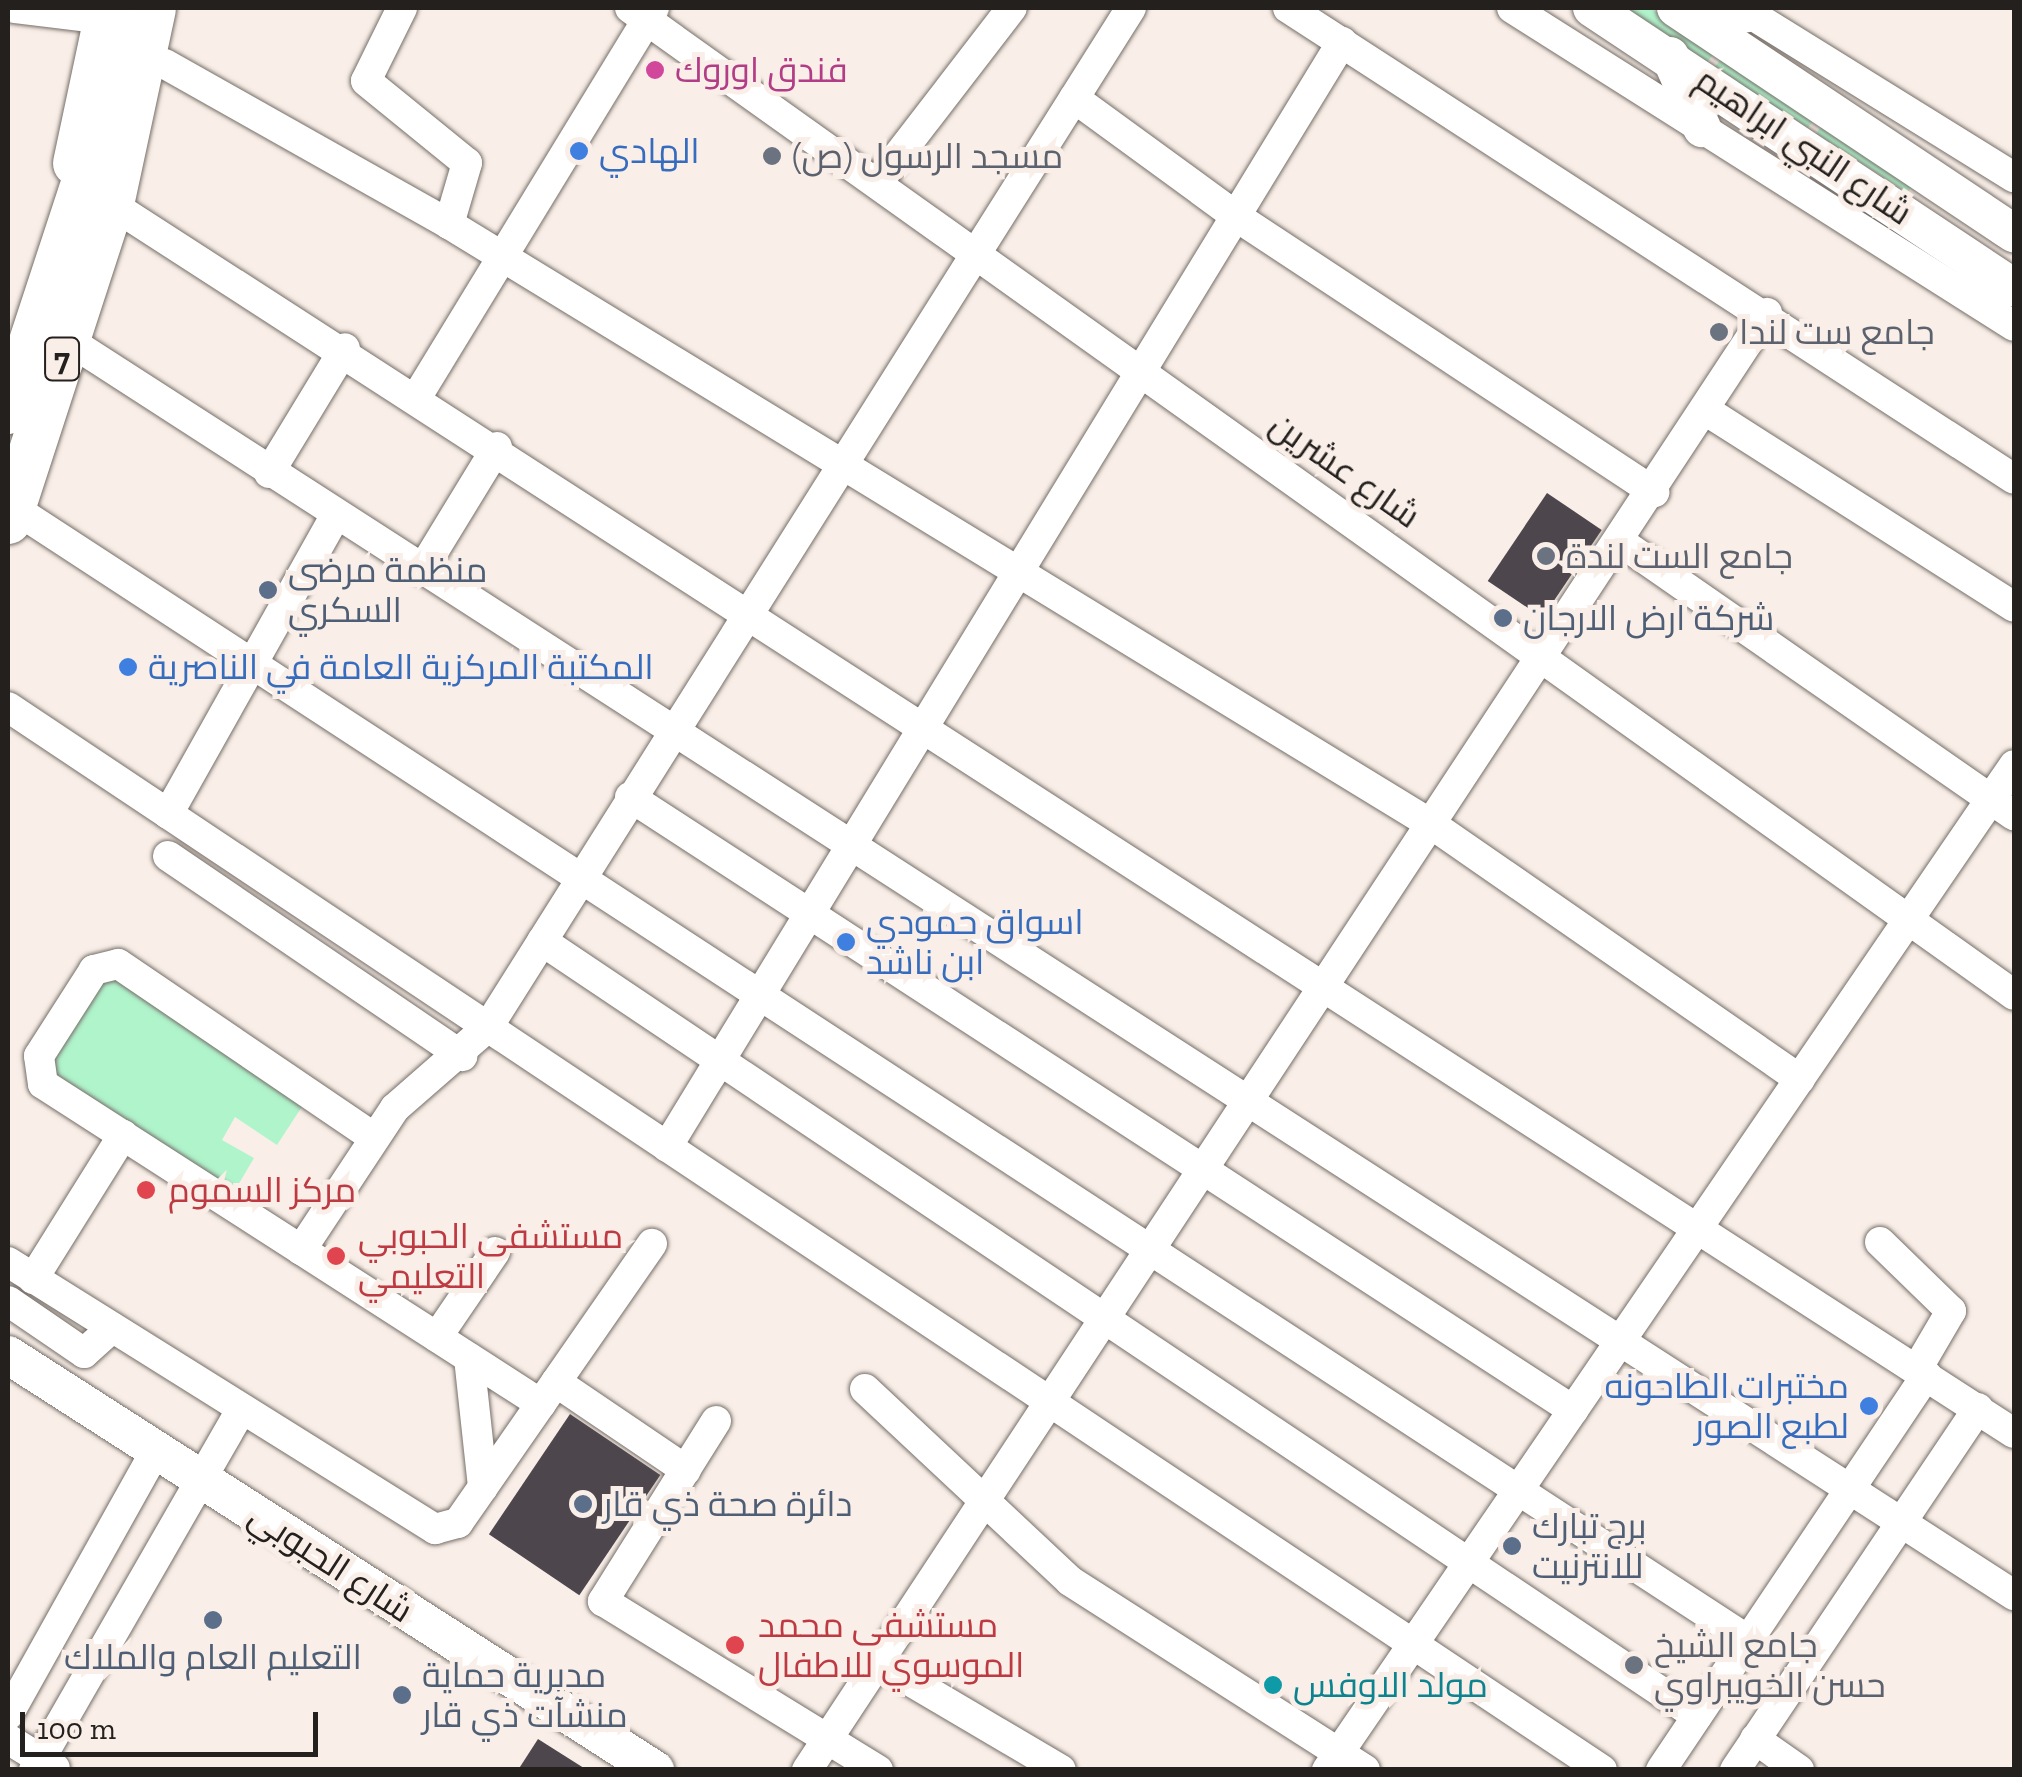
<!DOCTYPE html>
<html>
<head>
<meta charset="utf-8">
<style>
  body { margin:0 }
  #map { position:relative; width:2022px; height:1777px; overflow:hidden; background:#f9efe8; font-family:"Zilla Slab",Cairo,serif }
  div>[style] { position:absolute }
  .green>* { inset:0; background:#b0f4cc; transform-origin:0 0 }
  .building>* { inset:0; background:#4d464c; transform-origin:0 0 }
  .roads { filter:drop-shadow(0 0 2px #756d67) drop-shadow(0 0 2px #756d67) }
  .minor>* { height:30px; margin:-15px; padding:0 15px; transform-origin:15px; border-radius:15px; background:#fff }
  .major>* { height:38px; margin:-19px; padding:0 19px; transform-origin:19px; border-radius:19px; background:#fff }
  .highway>* { height:45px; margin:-22.5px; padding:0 22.5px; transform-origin:22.5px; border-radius:22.5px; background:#fff }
  .dots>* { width:28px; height:28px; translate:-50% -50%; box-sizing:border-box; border:5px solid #f9efe8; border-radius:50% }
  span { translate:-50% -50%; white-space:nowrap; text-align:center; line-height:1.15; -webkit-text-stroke:10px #f9efe8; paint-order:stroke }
  .shield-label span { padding:2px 8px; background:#f9efe8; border:2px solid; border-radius:8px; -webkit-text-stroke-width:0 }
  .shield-label { font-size:32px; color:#24201e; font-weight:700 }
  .hotel-label { font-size:35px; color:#b23c85 }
  .left { translate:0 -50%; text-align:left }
  .street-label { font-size:35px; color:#24201e }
  .shop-label { font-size:35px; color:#366cbe }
  .right { translate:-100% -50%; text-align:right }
  .worship-label { font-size:35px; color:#5b616d }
  .service-label { font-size:35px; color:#4e5e75 }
  .health-label { font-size:35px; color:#be3a42 }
  .culture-label { font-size:35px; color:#0d838f }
  .frame { position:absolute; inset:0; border:10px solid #24201e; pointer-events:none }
  .scale { position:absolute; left:20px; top:1712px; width:298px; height:45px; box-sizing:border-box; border:5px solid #24201e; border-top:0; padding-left:12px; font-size:30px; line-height:35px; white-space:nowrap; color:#24201e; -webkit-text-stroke:8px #f9efe8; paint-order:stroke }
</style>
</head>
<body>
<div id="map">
  <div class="green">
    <div style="clip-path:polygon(1617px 8px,1650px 8px,1716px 50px,1707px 63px)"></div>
    <div style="left:1723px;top:55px;width:111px;height:15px;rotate:33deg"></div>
    <div style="left:1825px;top:120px;width:109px;height:16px;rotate:33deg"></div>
    <div style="clip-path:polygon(112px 969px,305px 1102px,277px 1145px,235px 1117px,222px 1140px,254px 1158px,234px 1192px,45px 1067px)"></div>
  </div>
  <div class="building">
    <div style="left:1547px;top:493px;width:66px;height:106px;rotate:34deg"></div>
    <div style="left:570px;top:1414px;width:109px;height:145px;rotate:34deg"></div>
    <div style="clip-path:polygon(538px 1739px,587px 1770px,518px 1770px)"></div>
  </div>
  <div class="roads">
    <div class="minor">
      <div style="left:14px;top:8px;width:92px;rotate:6.9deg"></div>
      <div style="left:402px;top:8px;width:81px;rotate:116.3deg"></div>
      <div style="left:366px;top:81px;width:130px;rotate:39.1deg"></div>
      <div style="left:467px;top:163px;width:64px;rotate:106.4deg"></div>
      <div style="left:630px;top:8px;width:1700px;rotate:35.49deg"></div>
      <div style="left:1288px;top:8px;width:865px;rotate:32.97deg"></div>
      <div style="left:1512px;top:8px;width:594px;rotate:32.35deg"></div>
      <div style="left:1741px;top:8px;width:321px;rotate:31.8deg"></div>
      <div style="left:165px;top:64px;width:326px;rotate:29.4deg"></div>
      <div style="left:449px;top:224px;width:1154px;rotate:31.43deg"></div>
      <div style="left:1434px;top:826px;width:445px;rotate:34.7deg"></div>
      <div style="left:1074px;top:98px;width:202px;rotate:36.1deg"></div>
      <div style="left:1237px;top:217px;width:500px;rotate:33.4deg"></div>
      <div style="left:877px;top:183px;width:221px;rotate:-52.4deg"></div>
      <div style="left:111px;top:204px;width:2265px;rotate:32.86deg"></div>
      <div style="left:68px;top:340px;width:2316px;rotate:32.82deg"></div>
      <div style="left:418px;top:395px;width:453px;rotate:-58.6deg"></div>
      <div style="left:1705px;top:410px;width:366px;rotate:32.5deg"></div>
      <div style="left:269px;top:473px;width:146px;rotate:-58.7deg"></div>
      <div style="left:12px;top:507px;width:2073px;rotate:33.13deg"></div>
      <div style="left:1622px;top:543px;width:477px;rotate:34.8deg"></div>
      <div style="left:422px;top:570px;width:144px;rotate:-58.6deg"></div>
      <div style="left:8px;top:707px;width:1916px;rotate:33.7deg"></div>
      <div style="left:630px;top:797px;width:1125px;rotate:33.03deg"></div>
      <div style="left:168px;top:814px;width:343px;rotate:-60.7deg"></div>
      <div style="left:168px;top:856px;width:356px;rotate:34.2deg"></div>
      <div style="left:542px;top:941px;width:1391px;rotate:33.86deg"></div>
      <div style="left:373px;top:1137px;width:308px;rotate:-145.8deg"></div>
      <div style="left:118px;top:964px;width:25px;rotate:166deg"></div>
      <div style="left:94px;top:970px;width:102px;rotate:122.6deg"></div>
      <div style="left:39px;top:1056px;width:28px;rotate:82deg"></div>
      <div style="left:43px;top:1084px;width:592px;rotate:32.72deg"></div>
      <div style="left:667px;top:1147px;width:1295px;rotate:-58.58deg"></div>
      <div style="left:1880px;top:1242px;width:99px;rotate:44.2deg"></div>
      <div style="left:1951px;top:1311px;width:67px;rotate:120.4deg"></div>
      <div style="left:301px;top:1250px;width:170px;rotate:-56.5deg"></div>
      <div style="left:395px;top:1108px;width:123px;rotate:-41.1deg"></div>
      <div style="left:488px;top:1027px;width:1205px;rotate:-57.75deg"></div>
      <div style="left:8px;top:1262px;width:504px;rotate:32.02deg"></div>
      <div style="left:435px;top:1529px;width:24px;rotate:-15deg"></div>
      <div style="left:458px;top:1523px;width:340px;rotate:-55.2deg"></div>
      <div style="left:33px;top:1279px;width:170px;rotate:-58deg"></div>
      <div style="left:8px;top:1301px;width:92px;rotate:34.4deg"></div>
      <div style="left:84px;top:1353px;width:38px;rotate:-42deg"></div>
      <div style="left:437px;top:1337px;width:103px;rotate:-55.7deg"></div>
      <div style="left:469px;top:1358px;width:130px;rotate:83.8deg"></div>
      <div style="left:556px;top:1382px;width:157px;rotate:34.1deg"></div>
      <div style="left:865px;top:1389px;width:281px;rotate:43.1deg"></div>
      <div style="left:1070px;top:1581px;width:350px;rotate:32.6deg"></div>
      <div style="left:716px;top:1421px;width:213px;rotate:122.1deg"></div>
      <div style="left:603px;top:1601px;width:323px;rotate:31.6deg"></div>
      <div style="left:878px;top:1662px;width:212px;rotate:30.5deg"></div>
      <div style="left:8px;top:1715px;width:304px;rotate:-60.8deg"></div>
      <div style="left:8px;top:1739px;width:55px;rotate:31.7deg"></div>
      <div style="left:1755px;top:1739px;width:54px;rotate:35.2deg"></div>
      <div style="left:34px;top:1770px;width:415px;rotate:-60.1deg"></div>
      <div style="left:807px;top:1770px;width:1745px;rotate:-56.62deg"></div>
      <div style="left:1327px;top:1770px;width:1217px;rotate:-55.64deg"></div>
      <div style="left:1661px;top:1770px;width:476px;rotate:-56.1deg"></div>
      <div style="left:1735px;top:1770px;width:436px;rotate:-56.1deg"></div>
    </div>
    <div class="major">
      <div style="left:1592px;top:8px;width:506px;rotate:33.56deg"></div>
      <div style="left:1676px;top:8px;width:406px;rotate:33.7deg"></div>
      <div style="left:1695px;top:20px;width:53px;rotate:-7.5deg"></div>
      <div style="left:1670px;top:56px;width:79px;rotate:66deg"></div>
      <div style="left:8px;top:1355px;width:769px;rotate:32.68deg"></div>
    </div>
    <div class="highway">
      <div style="left:75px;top:163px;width:158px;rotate:-78deg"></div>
      <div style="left:8px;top:411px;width:295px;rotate:-71.8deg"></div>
      <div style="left:8px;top:521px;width:333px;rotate:-72deg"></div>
      <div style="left:111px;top:204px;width:200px;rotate:-77.9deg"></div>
    </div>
  </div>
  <div class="dots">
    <div style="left:655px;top:70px;background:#d1479c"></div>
    <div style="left:579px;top:151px;background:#3f7fe0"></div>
    <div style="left:772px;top:156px;background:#6b7280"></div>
    <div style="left:1719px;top:332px;background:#6b7280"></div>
    <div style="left:1546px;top:556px;background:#6b7280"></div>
    <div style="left:268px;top:590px;background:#5c6f8a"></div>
    <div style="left:1503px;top:618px;background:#5c6f8a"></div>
    <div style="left:128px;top:667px;background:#3f7fe0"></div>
    <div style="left:846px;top:942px;background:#3f7fe0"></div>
    <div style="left:146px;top:1190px;background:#e0444e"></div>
    <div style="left:336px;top:1256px;background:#e0444e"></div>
    <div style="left:1869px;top:1406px;background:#3f7fe0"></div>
    <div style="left:583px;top:1504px;background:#5c6f8a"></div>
    <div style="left:1512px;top:1546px;background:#5c6f8a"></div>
    <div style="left:213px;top:1620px;background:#5c6f8a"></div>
    <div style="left:735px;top:1645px;background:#e0444e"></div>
    <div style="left:1634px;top:1665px;background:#6b7280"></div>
    <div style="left:1273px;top:1685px;background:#0f9aa8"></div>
    <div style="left:402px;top:1695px;background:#5c6f8a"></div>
  </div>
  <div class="shield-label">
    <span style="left:62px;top:359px">7</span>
  </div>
  <div class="hotel-label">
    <span class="left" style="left:675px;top:70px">فندق اوروك</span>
  </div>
  <div class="street-label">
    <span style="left:1804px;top:146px;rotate:34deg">شارع النبي ابراهيم</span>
    <span style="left:1345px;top:470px;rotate:35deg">شارع عشرين</span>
    <span style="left:331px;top:1563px;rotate:33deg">شارع الحبوبي</span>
  </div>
  <div class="shop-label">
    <span class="left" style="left:599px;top:151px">الهادي</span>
    <span class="left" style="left:148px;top:667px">المكتبة المركزية العامة في الناصرية</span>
    <span class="left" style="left:866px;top:942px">اسواق حمودي<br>ابن ناشد</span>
    <span class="right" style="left:1849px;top:1406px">مختبرات الطاحونه<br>لطبع الصور</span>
  </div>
  <div class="worship-label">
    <span class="left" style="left:792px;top:156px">مسجد الرسول (ص)</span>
    <span class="left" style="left:1739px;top:332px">جامع ست لندا</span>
    <span class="left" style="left:1566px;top:556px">جامع الست لندة</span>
    <span class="left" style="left:1654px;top:1665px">جامع الشيخ<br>حسن الخويبراوي</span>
  </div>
  <div class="service-label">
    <span class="left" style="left:288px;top:590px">منظمة مرضى<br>السكري</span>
    <span class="left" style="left:1523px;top:618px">شركة ارض الارجان</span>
    <span class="left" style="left:603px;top:1504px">دائرة صحة ذي قار</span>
    <span class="left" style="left:1532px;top:1546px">برج تبارك<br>للانترنيت</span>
    <span style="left:213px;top:1657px">التعليم العام والملاك</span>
    <span class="left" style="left:422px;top:1695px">مديرية حماية<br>منشآت ذي قار</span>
  </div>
  <div class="health-label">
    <span class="left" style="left:168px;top:1190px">مركز السموم</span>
    <span class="left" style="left:358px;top:1256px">مستشفى الحبوبي<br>التعليمي</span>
    <span class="left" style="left:758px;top:1645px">مستشفى محمد<br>الموسوي للاطفال</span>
  </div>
  <div class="culture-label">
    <span class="left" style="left:1293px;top:1685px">مولد الاوفس</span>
  </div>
  <div class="frame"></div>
  <div class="scale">100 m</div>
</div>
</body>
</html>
